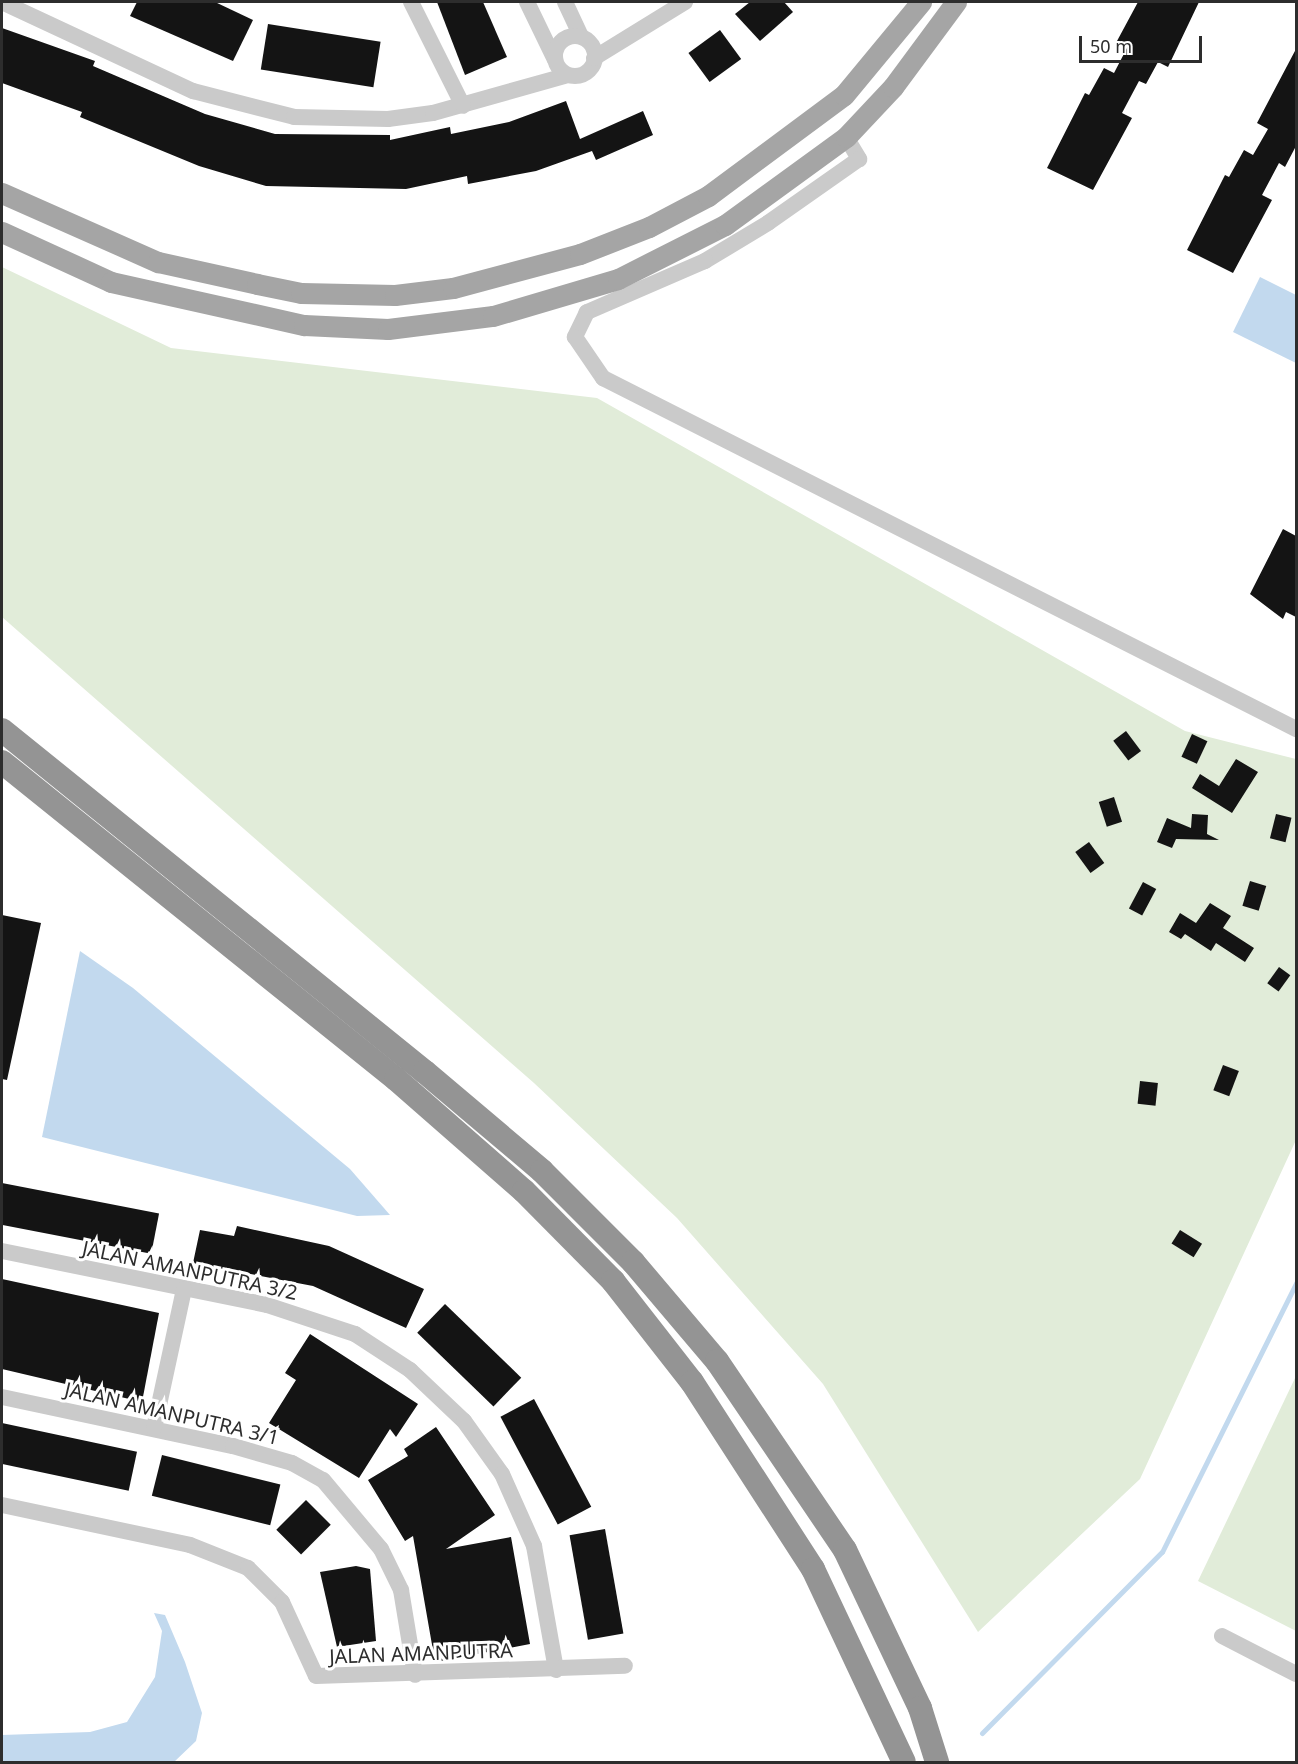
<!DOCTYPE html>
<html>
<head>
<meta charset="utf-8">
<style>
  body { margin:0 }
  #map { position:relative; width:1298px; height:1764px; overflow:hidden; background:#fff; font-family:"Noto Sans",sans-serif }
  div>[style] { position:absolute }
  .green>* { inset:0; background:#e1ecd9 }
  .water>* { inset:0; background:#c2d9ee }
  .stream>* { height:5px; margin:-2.5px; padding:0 2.5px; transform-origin:2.5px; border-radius:2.5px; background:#c2d9ee }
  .building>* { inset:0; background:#141414; transform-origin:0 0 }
  .minor>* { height:16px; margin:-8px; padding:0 8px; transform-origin:8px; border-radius:8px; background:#cacaca }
  .minor>.ring { margin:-8px; padding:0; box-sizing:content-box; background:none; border:16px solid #cacaca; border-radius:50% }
  .major>* { height:21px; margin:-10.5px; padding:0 10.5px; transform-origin:10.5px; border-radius:10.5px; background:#a5a5a5 }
  .highway>* { height:24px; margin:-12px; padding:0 12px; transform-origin:12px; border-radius:12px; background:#949494 }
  span { translate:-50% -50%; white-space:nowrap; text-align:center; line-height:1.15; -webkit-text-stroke:6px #fff; paint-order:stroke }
  .street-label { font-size:20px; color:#2d2d2d }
  .frame { position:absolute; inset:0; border:3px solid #2d2d2d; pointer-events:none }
  .scale { position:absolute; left:1079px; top:36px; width:123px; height:27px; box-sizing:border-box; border:3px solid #2d2d2d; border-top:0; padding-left:8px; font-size:18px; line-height:21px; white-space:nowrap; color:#2d2d2d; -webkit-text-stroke:4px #fff; paint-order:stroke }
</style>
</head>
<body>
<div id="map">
  <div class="green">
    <div style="clip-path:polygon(2px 267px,171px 348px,597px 398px,1185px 731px,1296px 759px,1296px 1140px,1140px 1479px,978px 1632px,823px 1384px,677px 1218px,534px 1083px,2px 617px)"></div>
    <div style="clip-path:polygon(1296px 1376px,1296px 1631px,1198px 1581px)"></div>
  </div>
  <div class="water">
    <div style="clip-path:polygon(1260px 277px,1296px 295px,1296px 363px,1233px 332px)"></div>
    <div style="clip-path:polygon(80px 951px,133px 988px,350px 1169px,390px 1215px,357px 1216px,42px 1137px)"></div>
    <div style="clip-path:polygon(154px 1613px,165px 1615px,185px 1662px,202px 1713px,196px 1741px,174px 1762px,2px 1762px,2px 1735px,90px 1732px,127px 1722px,155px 1677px,162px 1631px)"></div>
  </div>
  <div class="stream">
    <div style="left:982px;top:1733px;width:255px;rotate:-45.2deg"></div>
    <div style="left:1162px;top:1552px;width:301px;rotate:-63.5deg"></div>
  </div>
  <div class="building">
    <div style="clip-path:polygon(137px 2px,215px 2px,253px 20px,233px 61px,130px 16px)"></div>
    <div style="clip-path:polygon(437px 2px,483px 2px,507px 57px,465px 75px)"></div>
    <div style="clip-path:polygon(750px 2px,784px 2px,793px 12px,760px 41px,735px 14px)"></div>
    <div style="clip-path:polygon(1138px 2px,1199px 2px,1168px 67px,1158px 62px,1146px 84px,1139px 81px,1122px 113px,1132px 118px,1093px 190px,1047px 168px,1085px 93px,1089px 95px,1104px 68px,1114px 73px,1128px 46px,1117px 41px)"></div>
    <div style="left:268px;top:24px;width:114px;height:46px;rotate:9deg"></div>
    <div style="clip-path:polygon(2px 28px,95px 61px,93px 66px,205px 114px,275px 134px,390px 135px,390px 140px,450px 127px,451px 134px,509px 122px,566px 101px,580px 139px,643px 111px,653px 135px,596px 160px,592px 151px,536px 171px,468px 184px,467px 176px,406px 189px,266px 186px,199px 166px,80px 117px,82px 112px,2px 83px)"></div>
    <div style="left:720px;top:30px;width:36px;height:39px;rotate:54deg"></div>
    <div style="clip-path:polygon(1296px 49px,1296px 146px,1285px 167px,1279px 163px,1262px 195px,1272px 200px,1233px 273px,1187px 250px,1225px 175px,1229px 177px,1244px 150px,1253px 155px,1268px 129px,1257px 123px)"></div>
    <div style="clip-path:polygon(1283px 529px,1296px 536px,1296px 617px,1286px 612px,1283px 619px,1250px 594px)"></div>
    <div style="left:1126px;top:731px;width:25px;height:16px;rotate:53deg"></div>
    <div style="left:1192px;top:734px;width:17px;height:25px;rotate:25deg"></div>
    <div style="clip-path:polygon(1236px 759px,1258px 772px,1232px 813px,1192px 788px,1200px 774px,1219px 786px)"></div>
    <div style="left:1114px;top:797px;width:26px;height:16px;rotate:72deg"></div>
    <div style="clip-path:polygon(1192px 814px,1208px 815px,1207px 834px,1219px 840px,1176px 839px,1172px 848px,1157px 842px,1167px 818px,1191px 828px)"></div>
    <div style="left:1276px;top:814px;width:16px;height:25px;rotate:14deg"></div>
    <div style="left:1089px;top:842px;width:26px;height:17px;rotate:54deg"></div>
    <div style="left:1250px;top:881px;width:17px;height:26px;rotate:17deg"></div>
    <div style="left:1143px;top:882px;width:15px;height:30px;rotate:28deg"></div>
    <div style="clip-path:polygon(1210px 903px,1231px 916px,1223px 928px,1254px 948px,1245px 962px,1216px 943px,1211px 951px,1185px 934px,1181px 939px,1169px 932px,1180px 913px,1196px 923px)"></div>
    <div style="clip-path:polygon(2px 915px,41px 923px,7px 1080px,2px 1079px)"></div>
    <div style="left:1279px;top:967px;width:14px;height:20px;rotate:36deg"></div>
    <div style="left:1223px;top:1065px;width:17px;height:27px;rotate:21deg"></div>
    <div style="left:1140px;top:1081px;width:18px;height:23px;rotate:6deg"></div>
    <div style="left:2px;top:1183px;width:160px;height:41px;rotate:11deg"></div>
    <div style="clip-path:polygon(237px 1226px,329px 1246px,424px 1289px,406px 1328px,313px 1286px,193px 1263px,200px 1230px,234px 1236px)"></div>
    <div style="left:1180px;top:1230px;width:26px;height:16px;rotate:32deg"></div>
    <div style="clip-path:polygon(2px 1279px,159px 1313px,142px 1402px,2px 1369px)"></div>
    <div style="left:445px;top:1304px;width:106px;height:40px;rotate:44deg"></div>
    <div style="clip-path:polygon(310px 1334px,418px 1404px,396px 1437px,390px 1429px,359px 1478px,269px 1423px,296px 1380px,285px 1373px)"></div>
    <div style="left:534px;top:1399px;width:122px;height:38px;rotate:62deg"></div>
    <div style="left:2px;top:1423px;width:138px;height:40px;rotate:12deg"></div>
    <div style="clip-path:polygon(436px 1427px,495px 1515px,446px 1549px,511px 1537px,530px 1644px,435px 1662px,413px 1536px,405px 1541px,368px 1480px,408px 1456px,404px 1449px)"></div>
    <div style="left:162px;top:1455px;width:122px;height:42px;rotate:14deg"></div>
    <div style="left:306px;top:1500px;width:35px;height:42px;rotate:45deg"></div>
    <div style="left:605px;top:1529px;width:106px;height:36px;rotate:80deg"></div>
    <div style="clip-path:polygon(356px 1566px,370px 1569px,376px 1641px,337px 1647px,320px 1572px)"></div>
  </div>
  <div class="minor">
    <div style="left:2px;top:2px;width:211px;rotate:25deg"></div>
    <div style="left:193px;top:91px;width:104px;rotate:14.4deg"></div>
    <div style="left:294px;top:117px;width:94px;rotate:1.2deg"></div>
    <div style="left:388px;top:119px;width:45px;rotate:-7.6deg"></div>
    <div style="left:433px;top:113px;width:140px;rotate:-15.7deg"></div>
    <div style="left:411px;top:2px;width:116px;rotate:63.4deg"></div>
    <div style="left:527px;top:2px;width:64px;rotate:64.2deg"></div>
    <div style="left:565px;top:2px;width:38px;rotate:65deg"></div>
    <div class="ring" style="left:555px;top:36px;width:24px;height:24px"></div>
    <div style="left:594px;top:58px;width:107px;rotate:-31.6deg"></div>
    <div style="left:846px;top:137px;width:26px;rotate:59deg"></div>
    <div style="left:859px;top:159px;width:111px;rotate:144.9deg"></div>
    <div style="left:768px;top:223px;width:74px;rotate:148.9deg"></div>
    <div style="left:705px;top:261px;width:129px;rotate:156.6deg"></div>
    <div style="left:587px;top:312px;width:28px;rotate:116deg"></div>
    <div style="left:575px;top:337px;width:50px;rotate:55.7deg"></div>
    <div style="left:603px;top:378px;width:777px;rotate:26.86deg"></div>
    <div style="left:2px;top:1251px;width:270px;rotate:11.5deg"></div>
    <div style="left:267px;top:1305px;width:93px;rotate:18.2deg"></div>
    <div style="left:355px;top:1334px;width:66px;rotate:33.2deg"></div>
    <div style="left:410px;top:1370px;width:74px;rotate:43.4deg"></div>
    <div style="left:464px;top:1421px;width:65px;rotate:54.4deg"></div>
    <div style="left:502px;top:1474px;width:79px;rotate:66deg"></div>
    <div style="left:534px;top:1546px;width:126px;rotate:79.9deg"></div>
    <div style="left:2px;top:1397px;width:236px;rotate:12deg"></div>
    <div style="left:233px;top:1446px;width:61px;rotate:16.1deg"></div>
    <div style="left:292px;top:1463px;width:35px;rotate:29deg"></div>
    <div style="left:323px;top:1480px;width:90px;rotate:50deg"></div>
    <div style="left:381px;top:1549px;width:46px;rotate:64deg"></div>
    <div style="left:401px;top:1590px;width:86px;rotate:80.6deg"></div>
    <div style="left:154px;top:1428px;width:142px;rotate:-77.8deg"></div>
    <div style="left:2px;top:1505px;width:192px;rotate:12deg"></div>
    <div style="left:190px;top:1545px;width:62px;rotate:21.6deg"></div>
    <div style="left:248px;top:1568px;width:48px;rotate:45deg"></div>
    <div style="left:282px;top:1602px;width:81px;rotate:65.3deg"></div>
    <div style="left:316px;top:1676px;width:309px;rotate:-1.9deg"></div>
    <div style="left:1222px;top:1636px;width:83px;rotate:27.2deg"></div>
  </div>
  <div class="major">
    <div style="left:2px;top:193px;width:171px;rotate:23.9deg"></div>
    <div style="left:158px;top:262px;width:101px;rotate:12.5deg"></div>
    <div style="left:257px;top:284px;width:45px;rotate:11.6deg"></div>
    <div style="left:301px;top:293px;width:94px;rotate:1.2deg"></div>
    <div style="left:395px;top:295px;width:58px;rotate:-6.9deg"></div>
    <div style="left:453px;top:288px;width:131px;rotate:-15deg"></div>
    <div style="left:580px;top:254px;width:74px;rotate:-21.4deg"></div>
    <div style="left:649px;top:227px;width:67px;rotate:-27.7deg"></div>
    <div style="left:708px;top:196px;width:169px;rotate:-36.6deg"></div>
    <div style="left:844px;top:95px;width:121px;rotate:-50.4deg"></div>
    <div style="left:2px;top:232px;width:120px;rotate:24.6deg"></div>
    <div style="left:111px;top:282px;width:198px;rotate:12.6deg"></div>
    <div style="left:304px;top:325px;width:84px;rotate:2.7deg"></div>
    <div style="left:388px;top:329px;width:106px;rotate:-7.1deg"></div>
    <div style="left:493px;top:316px;width:130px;rotate:-16.5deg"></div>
    <div style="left:618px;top:279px;width:120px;rotate:-26.8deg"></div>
    <div style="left:725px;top:225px;width:150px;rotate:-36deg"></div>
    <div style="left:846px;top:137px;width:69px;rotate:-46.8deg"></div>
    <div style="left:893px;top:87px;width:106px;rotate:-53.5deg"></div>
  </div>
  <div class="highway">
    <div style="left:2px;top:730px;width:544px;rotate:38.96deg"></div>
    <div style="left:425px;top:1072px;width:153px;rotate:40.2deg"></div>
    <div style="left:542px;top:1171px;width:129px;rotate:45deg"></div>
    <div style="left:633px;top:1262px;width:130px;rotate:49.7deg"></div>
    <div style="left:717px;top:1361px;width:228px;rotate:55.9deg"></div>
    <div style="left:845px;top:1550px;width:175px;rotate:64.6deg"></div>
    <div style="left:920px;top:1708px;width:57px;rotate:72.5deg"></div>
    <div style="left:2px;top:762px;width:506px;rotate:38.82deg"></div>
    <div style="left:396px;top:1079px;width:170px;rotate:41.2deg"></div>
    <div style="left:524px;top:1191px;width:127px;rotate:45.3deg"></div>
    <div style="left:613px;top:1281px;width:128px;rotate:52deg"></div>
    <div style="left:692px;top:1382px;width:223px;rotate:57.1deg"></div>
    <div style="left:813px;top:1569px;width:213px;rotate:64.8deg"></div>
  </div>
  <div class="street-label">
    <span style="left:190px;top:1270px;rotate:12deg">JALAN AMANPUTRA 3/2</span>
    <span style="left:172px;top:1413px;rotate:13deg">JALAN AMANPUTRA 3/1</span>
    <span style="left:421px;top:1653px;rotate:-2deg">JALAN AMANPUTRA</span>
  </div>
  <div class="frame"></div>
  <div class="scale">50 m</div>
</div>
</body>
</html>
